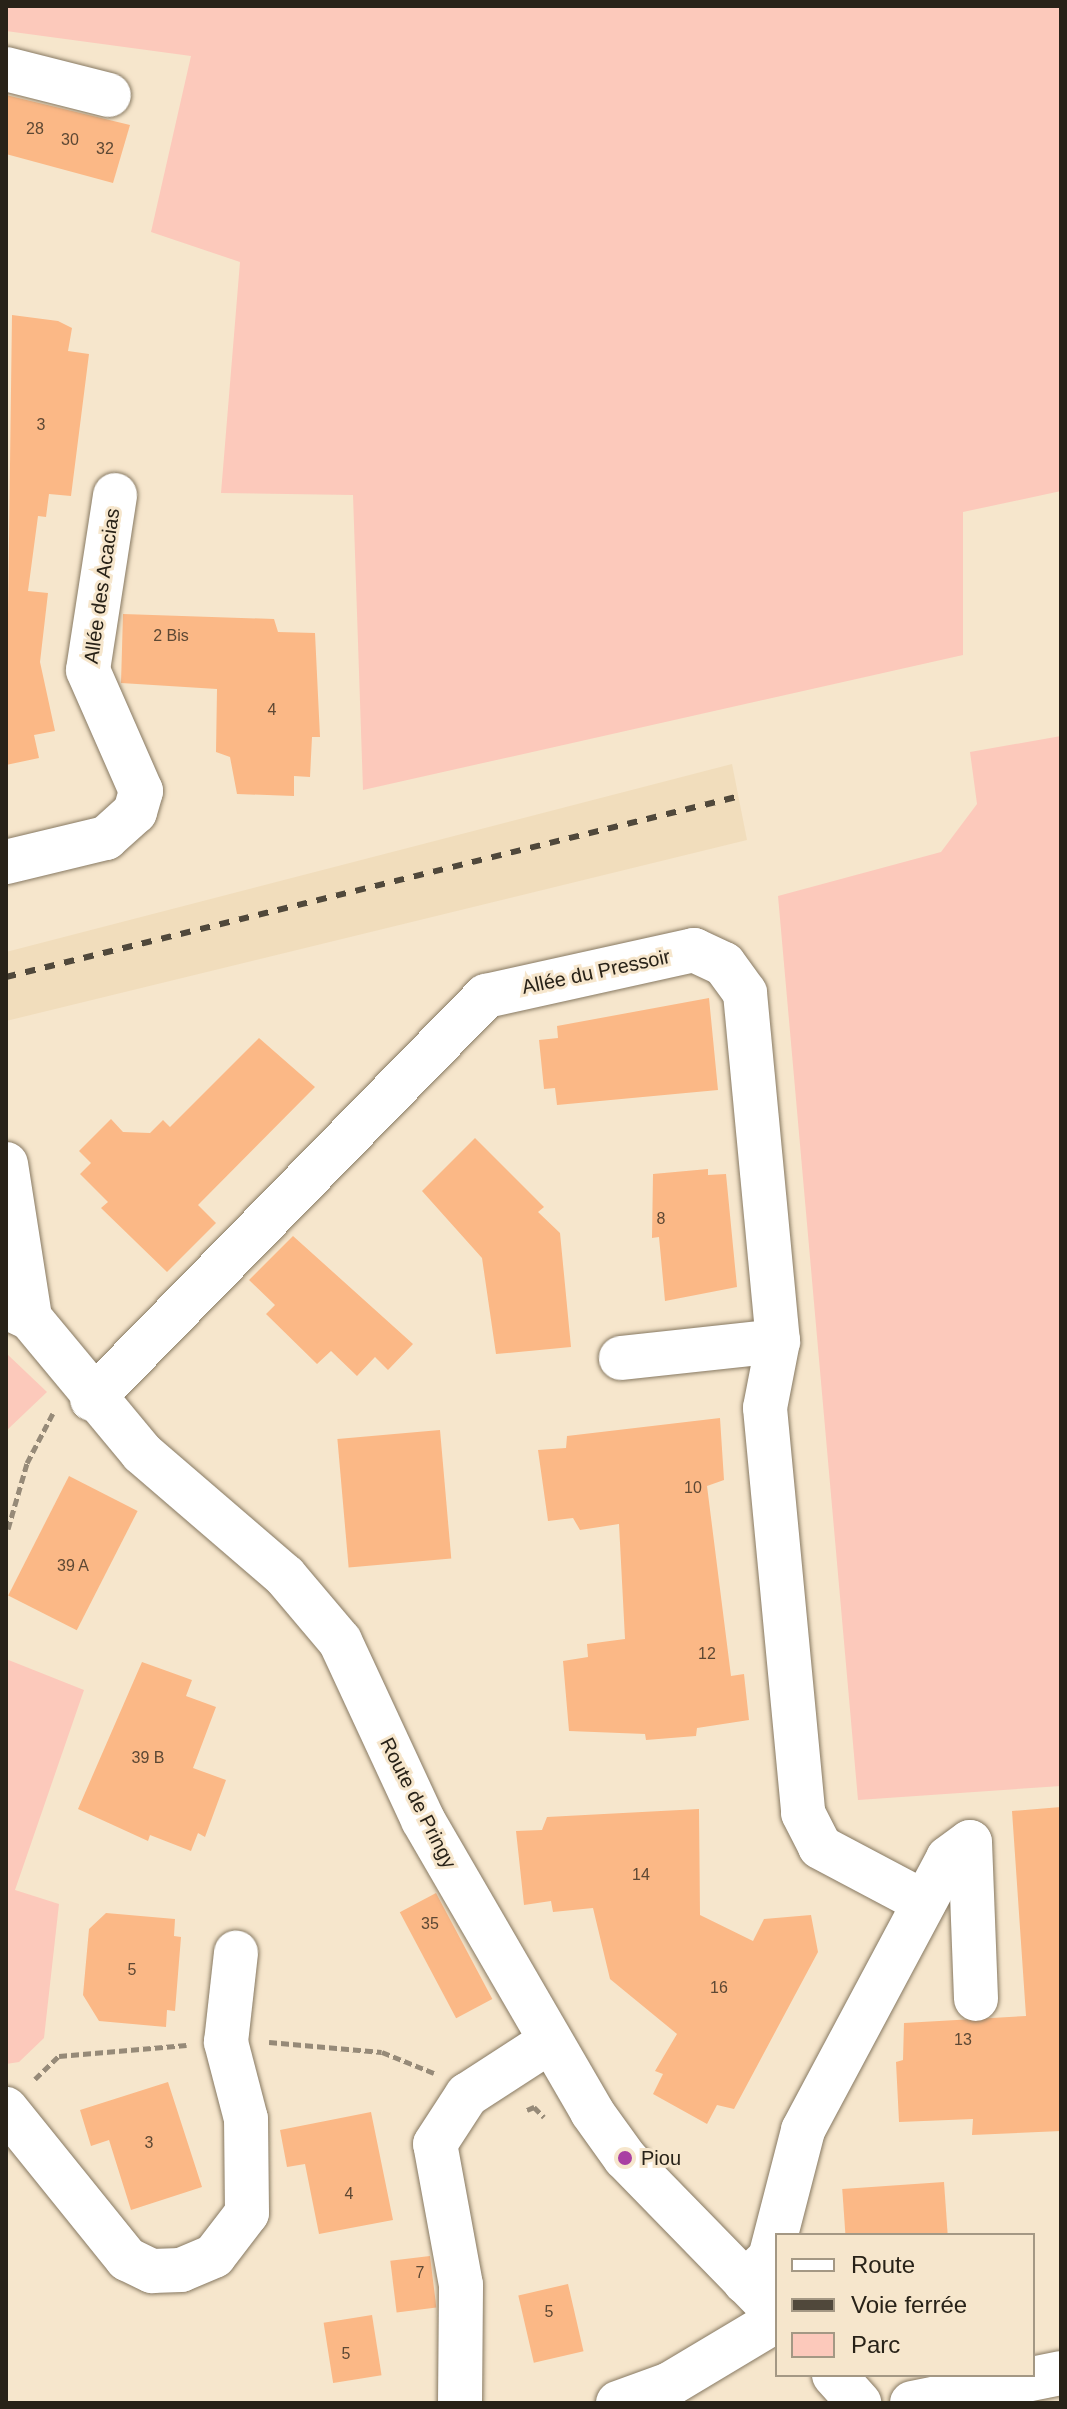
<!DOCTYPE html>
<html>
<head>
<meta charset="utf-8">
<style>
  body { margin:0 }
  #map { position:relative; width:1067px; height:2409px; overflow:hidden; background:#f6e6cc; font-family:Arial,sans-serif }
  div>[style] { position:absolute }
  .built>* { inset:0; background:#f1ddbc }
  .green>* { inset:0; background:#fcc9bb }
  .building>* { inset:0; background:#fbb886; transform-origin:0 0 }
  .path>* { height:5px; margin-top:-2.5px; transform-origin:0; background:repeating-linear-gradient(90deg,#968a78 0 8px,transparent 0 12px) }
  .roads { filter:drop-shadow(0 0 2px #877962) drop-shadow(0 0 2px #877962) }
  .minor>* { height:44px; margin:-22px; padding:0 22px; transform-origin:22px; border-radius:22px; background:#fff }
  .rail>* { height:6px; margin-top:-3px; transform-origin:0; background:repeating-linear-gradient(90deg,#50483b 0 10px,transparent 0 20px) }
  .dots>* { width:22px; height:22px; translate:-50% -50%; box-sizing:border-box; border:4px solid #f6e6cc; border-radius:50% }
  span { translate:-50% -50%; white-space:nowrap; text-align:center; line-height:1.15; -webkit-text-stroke:6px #f6e6cc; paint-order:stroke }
  .number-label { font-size:16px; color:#5d4834 }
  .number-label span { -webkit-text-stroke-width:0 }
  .street-label { font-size:20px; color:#282218 }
  .poi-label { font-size:20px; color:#282218 }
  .left { translate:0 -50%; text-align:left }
  .frame { position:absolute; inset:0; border:8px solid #282218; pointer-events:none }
  .legend { position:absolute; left:775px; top:2233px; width:260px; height:144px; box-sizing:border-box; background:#f6e6cc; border:2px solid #a49884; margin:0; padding:10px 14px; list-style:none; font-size:24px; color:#282218 }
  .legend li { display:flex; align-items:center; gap:16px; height:40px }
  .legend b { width:40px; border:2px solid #a49884 }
</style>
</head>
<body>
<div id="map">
  <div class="built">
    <div style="clip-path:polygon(732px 764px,747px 840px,6px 1021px,6px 952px)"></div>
  </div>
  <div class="green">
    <div style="clip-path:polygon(6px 6px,1061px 6px,1061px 491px,963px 512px,963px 655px,363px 790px,353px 495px,221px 493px,240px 262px,151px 232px,191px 56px,6px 31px)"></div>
    <div style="clip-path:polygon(1061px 736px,1061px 1786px,858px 1800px,778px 896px,941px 852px,977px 804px,970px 752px)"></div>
    <div style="clip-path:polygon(6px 1353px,47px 1392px,6px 1431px)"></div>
    <div style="clip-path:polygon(6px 1659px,84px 1690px,15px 1890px,59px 1904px,44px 2038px,19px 2062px,6px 2064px)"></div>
  </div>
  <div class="building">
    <div style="clip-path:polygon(6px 95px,130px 125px,113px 183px,6px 154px)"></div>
    <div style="clip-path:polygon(12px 315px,58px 321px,72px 328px,68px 351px,89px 354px,71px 496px,49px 494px,46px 517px,38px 516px,28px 591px,48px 593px,40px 662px,55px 731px,34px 735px,39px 758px,6px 765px)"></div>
    <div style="clip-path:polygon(123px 614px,274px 619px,278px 632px,315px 633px,320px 737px,312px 737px,310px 777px,294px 776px,294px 796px,237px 794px,230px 757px,216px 752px,217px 689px,121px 683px)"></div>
    <div style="clip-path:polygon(709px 998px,718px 1090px,557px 1105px,555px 1088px,544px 1089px,539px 1040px,558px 1038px,557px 1026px)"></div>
    <div style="clip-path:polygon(259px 1038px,315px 1087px,198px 1205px,216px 1223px,167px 1272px,101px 1208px,108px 1202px,80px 1174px,91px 1163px,79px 1151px,111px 1119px,123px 1132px,150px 1133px,163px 1120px,170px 1127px)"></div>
    <div style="clip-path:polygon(475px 1138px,544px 1207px,538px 1212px,560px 1233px,571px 1347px,496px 1354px,482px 1258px,422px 1191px)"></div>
    <div style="clip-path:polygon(708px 1169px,708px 1175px,726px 1174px,737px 1287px,665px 1301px,659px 1237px,652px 1238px,653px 1174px)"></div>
    <div style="clip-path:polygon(293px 1236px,413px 1344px,388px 1370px,375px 1357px,357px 1376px,331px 1351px,317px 1364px,266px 1314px,275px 1305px,249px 1280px)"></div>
    <div style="clip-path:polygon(720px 1418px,724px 1480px,707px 1486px,731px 1676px,744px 1674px,749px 1720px,697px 1728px,696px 1736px,646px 1740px,645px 1734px,569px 1731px,563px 1661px,588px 1657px,587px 1644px,625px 1639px,619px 1524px,580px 1530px,573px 1518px,548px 1521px,538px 1450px,566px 1448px,567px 1436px)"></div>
    <div style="left:440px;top:1430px;width:129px;height:103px;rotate:85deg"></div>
    <div style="left:69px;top:1476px;width:77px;height:134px;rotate:27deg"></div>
    <div style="clip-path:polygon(142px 1662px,192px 1680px,186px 1696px,216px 1707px,193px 1768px,226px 1780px,205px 1837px,198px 1833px,191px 1851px,150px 1835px,148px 1841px,78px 1809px)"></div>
    <div style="clip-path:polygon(1061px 1807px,1061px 2131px,972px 2135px,973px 2119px,899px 2122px,896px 2062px,903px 2060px,904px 2023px,1026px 2016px,1012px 1811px)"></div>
    <div style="clip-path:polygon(699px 1809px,700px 1915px,753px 1941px,764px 1919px,811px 1915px,818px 1952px,734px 2109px,717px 2105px,707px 2124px,653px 2094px,663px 2074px,655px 2071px,677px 2034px,610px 1979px,593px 1908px,553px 1912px,551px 1901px,524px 1905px,516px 1831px,542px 1830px,547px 1817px)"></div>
    <div style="left:436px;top:1893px;width:120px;height:41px;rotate:62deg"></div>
    <div style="clip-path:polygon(106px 1913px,175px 1919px,174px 1936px,181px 1937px,175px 2011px,167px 2010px,166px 2027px,99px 2021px,83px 1995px,89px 1929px)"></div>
    <div style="clip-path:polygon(168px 2082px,202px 2187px,131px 2210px,109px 2140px,91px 2146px,80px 2110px)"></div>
    <div style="clip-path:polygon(371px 2112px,393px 2220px,319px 2234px,305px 2164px,287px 2167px,280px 2130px)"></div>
    <div style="left:944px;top:2182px;width:53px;height:102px;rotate:86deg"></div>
    <div style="left:430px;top:2256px;width:52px;height:40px;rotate:83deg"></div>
    <div style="left:568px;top:2284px;width:69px;height:51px;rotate:77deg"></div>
    <div style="left:372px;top:2315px;width:61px;height:49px;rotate:81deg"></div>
  </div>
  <div class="path">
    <div style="left:8px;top:1529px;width:69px;rotate:-73.9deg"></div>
    <div style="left:27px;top:1463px;width:56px;rotate:-62.5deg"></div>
    <div style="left:269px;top:2042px;width:113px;rotate:5.1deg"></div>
    <div style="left:382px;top:2052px;width:56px;rotate:22deg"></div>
    <div style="left:35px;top:2079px;width:33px;rotate:-44deg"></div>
    <div style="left:59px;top:2056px;width:128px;rotate:-4.9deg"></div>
    <div style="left:527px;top:2110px;width:8px;rotate:-23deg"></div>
    <div style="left:534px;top:2107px;width:14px;rotate:45deg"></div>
  </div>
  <div class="roads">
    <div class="minor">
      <div style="left:6px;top:69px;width:106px;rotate:14.2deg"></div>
      <div style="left:6px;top:862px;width:103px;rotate:-13.5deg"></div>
      <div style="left:106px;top:838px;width:39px;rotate:-42deg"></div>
      <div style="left:135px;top:812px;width:22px;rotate:-74deg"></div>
      <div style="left:141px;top:791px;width:132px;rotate:-113.7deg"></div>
      <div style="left:88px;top:670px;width:177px;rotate:-81.2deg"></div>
      <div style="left:6px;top:1164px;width:156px;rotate:81.1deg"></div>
      <div style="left:6px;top:1307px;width:26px;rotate:25deg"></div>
      <div style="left:30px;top:1318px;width:175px;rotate:50.3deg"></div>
      <div style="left:142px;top:1453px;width:189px;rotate:40.7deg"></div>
      <div style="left:285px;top:1576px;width:85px;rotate:49.8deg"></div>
      <div style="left:340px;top:1641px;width:197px;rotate:65.1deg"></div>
      <div style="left:423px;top:1820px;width:337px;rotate:59.9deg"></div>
      <div style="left:592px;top:2112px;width:57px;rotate:54.3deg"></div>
      <div style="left:625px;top:2158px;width:218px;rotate:45.7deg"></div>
      <div style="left:778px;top:1341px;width:68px;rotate:101deg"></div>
      <div style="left:765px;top:1408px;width:407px;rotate:84.6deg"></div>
      <div style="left:803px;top:1813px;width:38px;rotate:63deg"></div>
      <div style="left:820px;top:1847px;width:118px;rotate:27.9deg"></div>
      <div style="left:92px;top:1399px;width:564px;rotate:-45.65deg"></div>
      <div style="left:486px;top:996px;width:213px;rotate:-12.5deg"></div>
      <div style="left:694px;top:950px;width:33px;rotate:25deg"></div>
      <div style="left:724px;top:964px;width:36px;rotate:54deg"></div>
      <div style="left:745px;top:993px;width:350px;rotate:84.6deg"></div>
      <div style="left:778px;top:1341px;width:158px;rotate:173.8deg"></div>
      <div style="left:6px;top:2109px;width:193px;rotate:51.1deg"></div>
      <div style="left:127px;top:2259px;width:28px;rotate:26deg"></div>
      <div style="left:152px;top:2271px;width:29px;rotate:-2deg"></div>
      <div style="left:181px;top:2270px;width:36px;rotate:-23deg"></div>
      <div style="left:214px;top:2256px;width:54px;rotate:-52.5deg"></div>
      <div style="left:247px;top:2213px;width:94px;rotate:-90.6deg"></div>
      <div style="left:246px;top:2119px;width:80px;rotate:-104.6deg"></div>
      <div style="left:226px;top:2042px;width:90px;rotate:-83.6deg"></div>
      <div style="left:745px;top:2282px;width:35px;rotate:-44deg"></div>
      <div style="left:770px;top:2258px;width:132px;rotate:-75.5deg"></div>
      <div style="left:803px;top:2130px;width:308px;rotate:-61.9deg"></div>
      <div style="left:948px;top:1858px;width:27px;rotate:-36deg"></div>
      <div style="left:970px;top:1842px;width:157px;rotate:87.8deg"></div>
      <div style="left:834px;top:2375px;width:38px;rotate:48deg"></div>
      <div style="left:460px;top:2403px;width:118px;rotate:-89.5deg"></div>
      <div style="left:461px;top:2285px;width:143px;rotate:-100.4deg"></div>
      <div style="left:435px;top:2144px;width:59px;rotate:-56.9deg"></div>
      <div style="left:467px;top:2095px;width:98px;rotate:-32.9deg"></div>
      <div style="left:618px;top:2403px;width:55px;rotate:-20.1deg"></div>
      <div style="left:670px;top:2384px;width:125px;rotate:-30.9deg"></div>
      <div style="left:912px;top:2403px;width:152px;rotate:-11.4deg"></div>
    </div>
  </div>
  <div class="rail">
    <div style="left:6px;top:977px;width:752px;rotate:-13.85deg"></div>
  </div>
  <div class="dots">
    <div style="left:625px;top:2158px;background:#a940a3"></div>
  </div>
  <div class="number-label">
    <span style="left:35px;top:129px">28</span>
    <span style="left:70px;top:140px">30</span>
    <span style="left:105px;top:149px">32</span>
    <span style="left:41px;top:425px">3</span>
    <span style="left:171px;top:636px">2 Bis</span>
    <span style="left:272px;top:710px">4</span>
    <span style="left:661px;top:1219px">8</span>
    <span style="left:693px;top:1488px">10</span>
    <span style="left:73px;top:1566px">39 A</span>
    <span style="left:707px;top:1654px">12</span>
    <span style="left:148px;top:1758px">39 B</span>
    <span style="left:641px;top:1875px">14</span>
    <span style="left:430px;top:1924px">35</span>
    <span style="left:132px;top:1970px">5</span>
    <span style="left:719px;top:1988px">16</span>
    <span style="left:963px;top:2040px">13</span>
    <span style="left:149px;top:2143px">3</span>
    <span style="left:349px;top:2194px">4</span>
    <span style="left:420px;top:2273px">7</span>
    <span style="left:549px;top:2312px">5</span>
    <span style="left:346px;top:2354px">5</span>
  </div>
  <div class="street-label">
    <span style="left:102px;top:586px;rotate:-82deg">Allée des Acacias</span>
    <span style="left:596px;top:972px;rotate:-12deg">Allée du Pressoir</span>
    <span style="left:418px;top:1803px;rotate:63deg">Route de Pringy</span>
  </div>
  <div class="poi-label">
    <span class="left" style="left:641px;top:2158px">Piou</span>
  </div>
  <div class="frame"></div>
  <ul class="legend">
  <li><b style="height:10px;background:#fff"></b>Route</li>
  <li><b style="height:10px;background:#50483b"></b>Voie ferrée</li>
  <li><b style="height:22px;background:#fcc9bb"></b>Parc</li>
  </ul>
</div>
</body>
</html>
